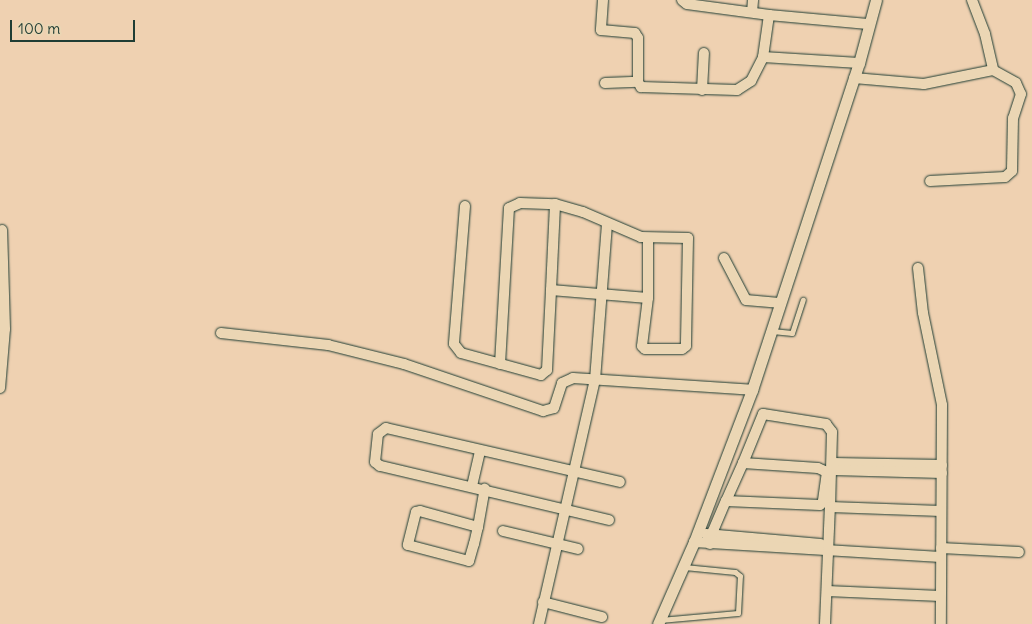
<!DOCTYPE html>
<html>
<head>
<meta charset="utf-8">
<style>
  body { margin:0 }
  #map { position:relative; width:1032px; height:624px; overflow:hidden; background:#efd1b1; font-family:Delius,sans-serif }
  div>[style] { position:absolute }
  .roads { filter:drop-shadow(0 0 1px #1f3d34) drop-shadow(0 0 1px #1f3d34) }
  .service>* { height:5px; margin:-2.5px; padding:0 2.5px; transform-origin:2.5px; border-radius:2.5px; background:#ebd6b4 }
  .minor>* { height:10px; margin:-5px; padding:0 5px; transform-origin:5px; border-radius:5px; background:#ebd6b4 }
  .tertiary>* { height:11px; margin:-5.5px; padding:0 5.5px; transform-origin:5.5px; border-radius:5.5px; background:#ebd6b4 }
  span { translate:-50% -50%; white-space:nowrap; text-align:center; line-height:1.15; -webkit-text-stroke:4.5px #ebd6b4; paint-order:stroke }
  .scale { position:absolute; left:10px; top:20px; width:125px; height:22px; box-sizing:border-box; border:2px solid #1f3d34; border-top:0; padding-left:6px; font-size:15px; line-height:18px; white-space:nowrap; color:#1f3d34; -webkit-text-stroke:4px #ebd6b4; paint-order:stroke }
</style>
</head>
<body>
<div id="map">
  <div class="roads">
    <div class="service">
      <div style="left:772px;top:331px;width:20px;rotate:6deg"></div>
      <div style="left:792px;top:333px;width:35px;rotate:-72deg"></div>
      <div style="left:660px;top:620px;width:78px;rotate:-5.1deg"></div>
      <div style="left:738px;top:613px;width:37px;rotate:-87deg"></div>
      <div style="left:740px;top:576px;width:6px;rotate:-141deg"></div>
      <div style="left:735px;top:572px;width:51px;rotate:-174.4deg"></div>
    </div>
    <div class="minor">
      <div style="left:603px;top:0;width:30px;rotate:94deg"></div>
      <div style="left:601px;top:30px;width:34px;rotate:5deg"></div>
      <div style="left:635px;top:33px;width:6px;rotate:59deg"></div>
      <div style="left:638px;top:38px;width:44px;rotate:90deg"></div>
      <div style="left:638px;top:82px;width:6px;rotate:59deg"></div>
      <div style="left:641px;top:87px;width:96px;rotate:1.8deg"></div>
      <div style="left:737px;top:90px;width:17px;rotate:-33deg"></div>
      <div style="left:751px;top:81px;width:27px;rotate:-63deg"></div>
      <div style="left:682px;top:0;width:6px;rotate:39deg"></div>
      <div style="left:687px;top:4px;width:83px;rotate:7.6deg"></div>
      <div style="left:769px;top:15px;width:99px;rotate:5.2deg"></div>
      <div style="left:972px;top:0;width:36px;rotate:69deg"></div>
      <div style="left:985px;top:34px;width:37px;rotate:77deg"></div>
      <div style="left:752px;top:12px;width:12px;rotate:-85deg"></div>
      <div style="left:769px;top:15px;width:42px;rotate:98.1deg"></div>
      <div style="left:763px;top:57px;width:96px;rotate:3.6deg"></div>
      <div style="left:854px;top:78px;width:70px;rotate:4.9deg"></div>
      <div style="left:924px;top:84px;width:70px;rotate:-11.5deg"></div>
      <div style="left:993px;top:70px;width:26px;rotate:29deg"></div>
      <div style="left:1016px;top:83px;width:12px;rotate:66deg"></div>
      <div style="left:1021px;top:94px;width:25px;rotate:108deg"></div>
      <div style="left:1013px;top:118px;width:53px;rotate:91.1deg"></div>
      <div style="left:1012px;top:171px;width:9px;rotate:139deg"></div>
      <div style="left:1005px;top:177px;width:75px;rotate:176.9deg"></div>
      <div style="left:605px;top:83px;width:33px;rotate:-2deg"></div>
      <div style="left:702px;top:90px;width:37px;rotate:-87deg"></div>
      <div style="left:465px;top:206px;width:138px;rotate:94.6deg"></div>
      <div style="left:454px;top:344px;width:11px;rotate:52deg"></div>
      <div style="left:461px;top:353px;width:83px;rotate:15.4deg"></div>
      <div style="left:541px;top:375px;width:8px;rotate:-40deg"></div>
      <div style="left:547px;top:370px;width:80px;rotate:-87.1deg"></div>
      <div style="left:551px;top:290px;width:97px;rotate:4.7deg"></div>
      <div style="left:724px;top:258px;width:47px;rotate:62.4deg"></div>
      <div style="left:746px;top:300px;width:33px;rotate:5deg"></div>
      <div style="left:918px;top:268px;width:45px;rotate:83.7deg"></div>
      <div style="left:923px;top:313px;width:94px;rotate:78.3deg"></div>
      <div style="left:942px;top:405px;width:219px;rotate:90.3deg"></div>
      <div style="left:551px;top:290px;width:86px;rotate:-87.3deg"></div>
      <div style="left:221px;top:333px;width:108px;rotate:6.4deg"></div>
      <div style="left:328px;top:345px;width:78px;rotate:14deg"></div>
      <div style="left:404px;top:364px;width:147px;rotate:18.7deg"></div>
      <div style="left:543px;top:411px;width:11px;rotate:-15deg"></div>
      <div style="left:554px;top:408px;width:26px;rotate:-72deg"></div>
      <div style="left:562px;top:383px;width:12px;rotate:-24deg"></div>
      <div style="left:573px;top:378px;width:179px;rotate:3.8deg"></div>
      <div style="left:500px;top:364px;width:156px;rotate:-86.7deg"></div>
      <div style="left:509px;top:208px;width:12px;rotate:-24deg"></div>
      <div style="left:520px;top:203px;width:35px;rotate:2deg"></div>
      <div style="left:555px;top:204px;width:29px;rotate:16deg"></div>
      <div style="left:583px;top:212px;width:63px;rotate:23.3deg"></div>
      <div style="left:641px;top:237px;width:47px;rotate:1.2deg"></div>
      <div style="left:688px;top:238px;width:108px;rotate:91.1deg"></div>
      <div style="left:686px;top:346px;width:5px;rotate:143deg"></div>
      <div style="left:682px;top:349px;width:37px;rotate:180deg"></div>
      <div style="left:645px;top:349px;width:4px;rotate:-135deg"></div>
      <div style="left:642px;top:346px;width:48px;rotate:-82.9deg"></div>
      <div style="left:648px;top:298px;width:60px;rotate:-90deg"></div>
      <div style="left:0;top:388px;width:59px;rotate:-85.2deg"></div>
      <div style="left:5px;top:329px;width:99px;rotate:-91.7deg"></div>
      <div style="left:743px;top:463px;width:53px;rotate:-67.8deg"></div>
      <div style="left:763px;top:414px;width:64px;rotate:9deg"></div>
      <div style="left:826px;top:424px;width:10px;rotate:53deg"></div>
      <div style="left:832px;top:432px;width:75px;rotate:91.5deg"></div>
      <div style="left:830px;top:507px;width:111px;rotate:2.1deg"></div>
      <div style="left:833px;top:463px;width:109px;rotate:1.1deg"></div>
      <div style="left:833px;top:470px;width:109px;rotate:1.6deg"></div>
      <div style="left:472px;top:486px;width:35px;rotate:-77deg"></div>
      <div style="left:609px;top:520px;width:235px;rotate:-166.7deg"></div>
      <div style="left:380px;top:466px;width:6px;rotate:-141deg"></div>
      <div style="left:375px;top:462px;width:28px;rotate:-84deg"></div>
      <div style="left:378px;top:434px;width:10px;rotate:-37deg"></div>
      <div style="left:386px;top:428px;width:240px;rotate:13deg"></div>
      <div style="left:478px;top:527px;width:60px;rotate:-164.6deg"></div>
      <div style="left:420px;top:511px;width:4px;rotate:166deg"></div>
      <div style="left:416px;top:512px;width:34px;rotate:104deg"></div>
      <div style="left:408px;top:545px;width:63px;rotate:14.7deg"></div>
      <div style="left:469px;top:561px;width:18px;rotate:-74deg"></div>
      <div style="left:474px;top:544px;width:17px;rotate:-77deg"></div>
      <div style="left:478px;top:527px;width:39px;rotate:-80deg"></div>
      <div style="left:503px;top:531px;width:77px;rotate:13.5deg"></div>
      <div style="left:706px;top:534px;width:115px;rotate:5deg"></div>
      <div style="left:694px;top:542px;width:247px;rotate:3.5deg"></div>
      <div style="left:710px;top:544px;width:13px;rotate:-77deg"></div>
      <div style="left:713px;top:531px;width:33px;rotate:-67deg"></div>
      <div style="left:726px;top:501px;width:42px;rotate:-65.9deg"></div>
      <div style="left:743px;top:463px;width:75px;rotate:3.8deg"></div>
      <div style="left:818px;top:468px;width:10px;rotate:24deg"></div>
      <div style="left:827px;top:472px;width:30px;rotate:98deg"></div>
      <div style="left:823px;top:502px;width:4px;rotate:135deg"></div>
      <div style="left:820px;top:505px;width:94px;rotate:-177.6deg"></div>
      <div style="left:941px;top:548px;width:78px;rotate:2.9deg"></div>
      <div style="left:827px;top:591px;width:113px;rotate:2.5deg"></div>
      <div style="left:543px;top:602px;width:61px;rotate:14.3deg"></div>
      <div style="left:539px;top:624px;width:250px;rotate:-77.1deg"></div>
      <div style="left:595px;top:380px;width:157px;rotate:-85.6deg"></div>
      <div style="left:825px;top:624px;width:117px;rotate:-87.6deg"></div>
    </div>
    <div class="tertiary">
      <div style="left:658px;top:624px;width:90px;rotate:-66.3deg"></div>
      <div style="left:694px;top:542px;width:163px;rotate:-69.1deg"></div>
      <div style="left:752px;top:390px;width:344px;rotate:-71.9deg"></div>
      <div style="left:859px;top:63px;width:65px;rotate:-74.9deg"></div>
    </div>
  </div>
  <div class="scale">100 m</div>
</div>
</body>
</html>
